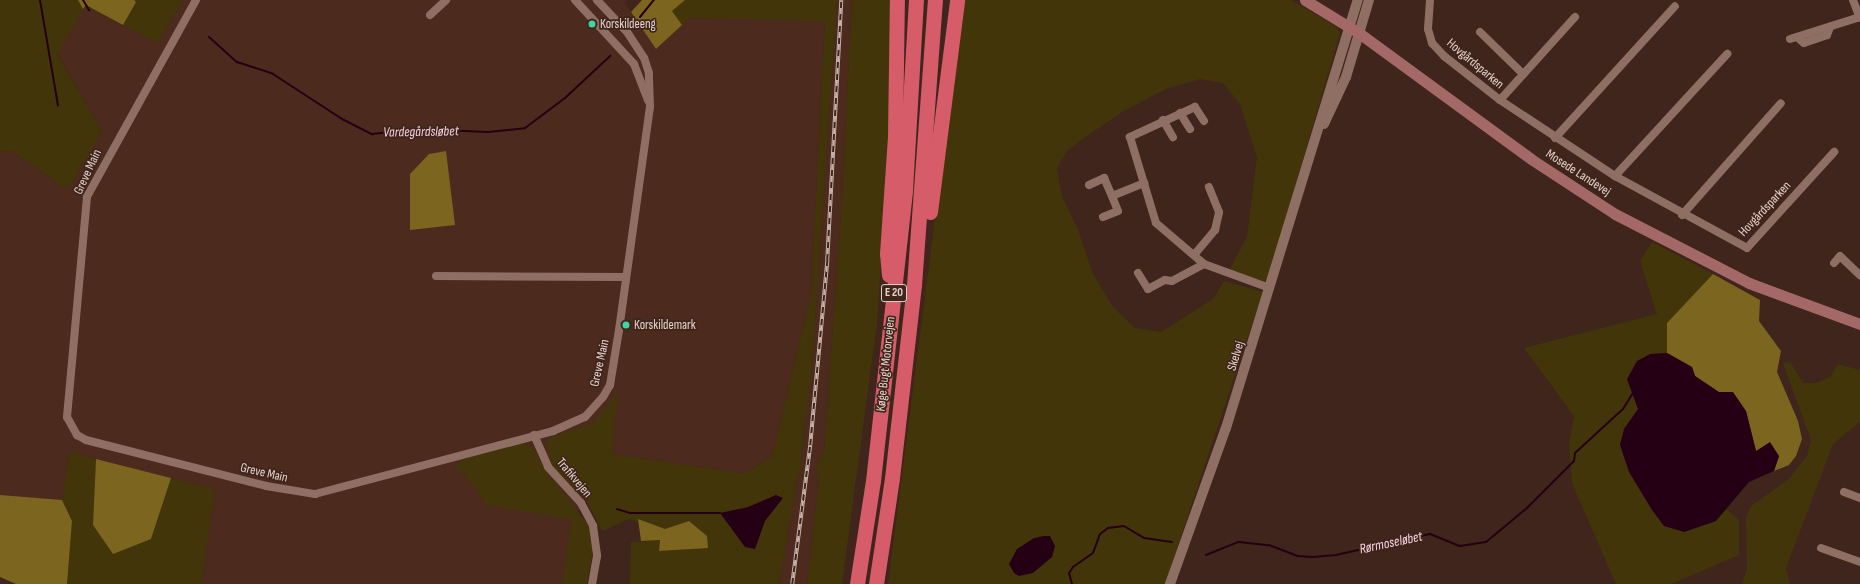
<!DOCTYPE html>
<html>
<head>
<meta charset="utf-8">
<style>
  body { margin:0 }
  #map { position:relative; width:1860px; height:584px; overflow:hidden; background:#3f251b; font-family:"Sofia Sans Condensed",sans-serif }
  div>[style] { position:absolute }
  .built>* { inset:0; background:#4c2a1e }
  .green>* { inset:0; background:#43350a }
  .forest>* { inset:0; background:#7b651f }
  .water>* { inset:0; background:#250015 }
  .stream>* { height:2px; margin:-1px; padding:0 1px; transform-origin:1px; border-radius:1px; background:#250015 }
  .minor>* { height:8px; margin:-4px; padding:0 4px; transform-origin:4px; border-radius:4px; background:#8f6f64 }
  .tertiary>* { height:10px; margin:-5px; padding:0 5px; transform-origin:5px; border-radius:5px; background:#8f6f64 }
  .secondary>* { height:11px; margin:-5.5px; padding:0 5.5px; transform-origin:5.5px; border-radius:5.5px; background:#a46966 }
  .motorway>* { height:15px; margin:-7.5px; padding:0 7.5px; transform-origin:7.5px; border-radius:7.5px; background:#d65c6a }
  .rail>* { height:3.5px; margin-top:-1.75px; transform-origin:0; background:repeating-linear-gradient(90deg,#3f251b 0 6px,#c5b2aa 0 12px); box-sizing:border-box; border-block:1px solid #c5b2aa }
  .dots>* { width:11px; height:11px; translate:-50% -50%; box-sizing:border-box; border:2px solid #3f251b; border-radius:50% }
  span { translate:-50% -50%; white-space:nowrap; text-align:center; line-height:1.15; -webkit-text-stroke:3.5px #3f251b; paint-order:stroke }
  .shield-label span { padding:1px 3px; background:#3f251b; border:1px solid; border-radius:3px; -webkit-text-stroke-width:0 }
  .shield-label { font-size:12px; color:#e5d3cc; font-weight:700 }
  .poi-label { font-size:13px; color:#e5d3cc }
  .left { translate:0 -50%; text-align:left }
  .street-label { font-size:13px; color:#e5d3cc }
  .water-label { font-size:14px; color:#f7d0e1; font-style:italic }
</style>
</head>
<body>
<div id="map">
  <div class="built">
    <div style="clip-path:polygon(183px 0,627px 0,624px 3px,643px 26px,656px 49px,689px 18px,825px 20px,811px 294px,772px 457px,744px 473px,612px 454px,576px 515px,565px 584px,200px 584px,215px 489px,69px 452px,62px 501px,0 496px,0 152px,12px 151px,68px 190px,102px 131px,57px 53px,85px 5px,158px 43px)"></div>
    <div style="clip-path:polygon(837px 0,852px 0,841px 216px,824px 454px,816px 464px,819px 482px,807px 584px,779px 584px,797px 479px,802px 469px,801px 453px,811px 380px)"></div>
  </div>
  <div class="green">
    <div style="clip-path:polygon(0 0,183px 0,158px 43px,85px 6px,57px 54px,102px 131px,68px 190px,12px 151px,0 152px)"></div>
    <div style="clip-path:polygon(685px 0,837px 0,811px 380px,801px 453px,802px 469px,797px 479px,779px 584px,630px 584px,631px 542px,660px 540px,659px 551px,708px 548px,689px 521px,665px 529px,629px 519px,602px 531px,587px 501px,553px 467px,546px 444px,552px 437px,594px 422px,617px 393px,612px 454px,744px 473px,772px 457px,811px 294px,825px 21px,689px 18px,682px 25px,672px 11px)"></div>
    <div style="clip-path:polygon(852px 0,890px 0,891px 116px,877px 323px,842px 584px,807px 584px,819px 482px,816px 464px,824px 453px,841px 216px)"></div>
    <div style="clip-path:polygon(963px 0,1291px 0,1337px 27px,1340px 33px,1267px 282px,1229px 271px,1247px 237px,1257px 157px,1240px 104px,1223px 83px,1200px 79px,1166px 89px,1122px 112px,1084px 138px,1067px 151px,1057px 168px,1062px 196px,1078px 230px,1093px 274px,1113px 307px,1135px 328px,1161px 332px,1213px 299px,1224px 281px,1263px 292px,1165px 584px,888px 584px)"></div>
    <div style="clip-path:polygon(1652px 242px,1713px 274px,1667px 323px,1667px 353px,1650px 354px,1627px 379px,1638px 409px,1624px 429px,1684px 532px,1716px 521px,1726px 509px,1739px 520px,1739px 555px,1671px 584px,1616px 584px,1572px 483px,1569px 444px,1574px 416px,1524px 348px,1657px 314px,1640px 261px)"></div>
    <div style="clip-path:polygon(1790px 362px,1803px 383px,1816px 383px,1830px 377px,1838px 364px,1860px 370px,1860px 422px,1833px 444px,1786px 568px,1790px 584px,1742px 584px,1747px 569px,1746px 518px,1751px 506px,1789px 479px,1807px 456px,1811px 440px,1783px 363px)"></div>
    <div style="clip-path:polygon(521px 443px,532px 447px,548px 474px,590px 527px,594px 544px,587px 584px,562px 584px,572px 519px,486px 505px,465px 474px,458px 473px,456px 466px,461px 460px)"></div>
    <div style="clip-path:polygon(69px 452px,96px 459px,93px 525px,151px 539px,171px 478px,215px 489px,201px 584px,67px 584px,72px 521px,62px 501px)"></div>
  </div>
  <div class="forest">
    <div style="clip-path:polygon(78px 0,134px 0,136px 2px,123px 25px,86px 5px,83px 9px)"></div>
    <div style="clip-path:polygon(642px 0,685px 0,672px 11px,682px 25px,656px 49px,631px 12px)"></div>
    <div style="clip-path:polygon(446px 151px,455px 225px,410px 230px,410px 174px,429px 154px)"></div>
    <div style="clip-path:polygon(1713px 274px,1760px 300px,1759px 321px,1781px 351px,1777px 372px,1798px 421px,1802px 439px,1796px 456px,1789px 465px,1774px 471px,1779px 456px,1756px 451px,1746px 411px,1695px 376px,1692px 367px,1667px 353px,1667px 323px)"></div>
    <div style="clip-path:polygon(96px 459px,171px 478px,151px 539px,113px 554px,93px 525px)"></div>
    <div style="clip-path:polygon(0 495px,62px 500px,72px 521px,67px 584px,16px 584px,0 577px)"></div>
    <div style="clip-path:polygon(638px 519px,665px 529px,689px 521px,707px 536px,708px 548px,659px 551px,660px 540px,641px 541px)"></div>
  </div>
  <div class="water">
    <div style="clip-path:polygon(1667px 353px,1692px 367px,1695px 376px,1719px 392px,1733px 392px,1746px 411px,1756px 451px,1770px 442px,1779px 456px,1774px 471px,1749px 482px,1716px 521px,1684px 532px,1664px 526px,1652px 510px,1629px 472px,1620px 445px,1624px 429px,1638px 409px,1627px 379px,1637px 361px,1650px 354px)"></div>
    <div style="clip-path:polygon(776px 495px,783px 498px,765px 521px,755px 549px,745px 547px,720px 513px,748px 507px)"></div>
    <div style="clip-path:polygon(1044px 536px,1050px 536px,1055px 546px,1052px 557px,1033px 573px,1019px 576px,1014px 573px,1009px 564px,1017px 549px,1034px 538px)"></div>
  </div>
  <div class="stream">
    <div style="left:40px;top:0;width:107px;rotate:80.3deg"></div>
    <div style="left:83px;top:0;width:12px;rotate:59deg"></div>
    <div style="left:640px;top:17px;width:22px;rotate:-51deg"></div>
    <div style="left:209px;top:37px;width:38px;rotate:42deg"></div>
    <div style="left:237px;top:62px;width:38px;rotate:18deg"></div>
    <div style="left:273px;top:74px;width:82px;rotate:33.1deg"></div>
    <div style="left:342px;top:119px;width:34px;rotate:27deg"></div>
    <div style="left:372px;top:134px;width:47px;rotate:-6.1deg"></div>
    <div style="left:419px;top:129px;width:69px;rotate:2.5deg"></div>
    <div style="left:488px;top:132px;width:37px;rotate:-6deg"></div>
    <div style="left:525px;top:128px;width:50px;rotate:-36.9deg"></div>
    <div style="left:565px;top:98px;width:62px;rotate:-43deg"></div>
    <div style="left:617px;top:509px;width:14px;rotate:17deg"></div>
    <div style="left:630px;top:513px;width:90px"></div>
    <div style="left:1206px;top:555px;width:35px;rotate:-22deg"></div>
    <div style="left:1239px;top:542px;width:30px;rotate:6deg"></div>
    <div style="left:1269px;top:545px;width:30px;rotate:21deg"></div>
    <div style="left:1297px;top:556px;width:16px;rotate:4deg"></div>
    <div style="left:1313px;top:557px;width:23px;rotate:-5deg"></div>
    <div style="left:1336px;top:555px;width:96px;rotate:-12.6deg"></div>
    <div style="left:1430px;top:534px;width:32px;rotate:22deg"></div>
    <div style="left:1460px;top:546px;width:26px;rotate:-9deg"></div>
    <div style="left:1486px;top:542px;width:53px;rotate:-39.7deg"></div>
    <div style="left:1527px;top:508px;width:66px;rotate:-45deg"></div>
    <div style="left:1574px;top:461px;width:8px;rotate:-83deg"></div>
    <div style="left:1575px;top:453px;width:65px;rotate:-42.5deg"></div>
    <div style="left:1623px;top:409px;width:19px;rotate:-58deg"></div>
    <div style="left:1072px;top:584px;width:11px;rotate:-105deg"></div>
    <div style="left:1069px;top:573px;width:7px;rotate:-56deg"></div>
    <div style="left:1073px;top:567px;width:24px;rotate:-35deg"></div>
    <div style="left:1093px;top:553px;width:20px;rotate:-70deg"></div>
    <div style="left:1100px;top:534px;width:10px;rotate:-37deg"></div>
    <div style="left:1108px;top:528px;width:16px;rotate:-7deg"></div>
    <div style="left:1124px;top:526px;width:23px;rotate:31deg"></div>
    <div style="left:1144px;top:538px;width:28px;rotate:8deg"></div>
  </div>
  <div class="minor">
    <div style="left:196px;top:0;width:225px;rotate:119deg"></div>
    <div style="left:87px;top:197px;width:221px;rotate:95.2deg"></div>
    <div style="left:67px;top:417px;width:21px;rotate:61deg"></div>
    <div style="left:77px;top:435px;width:10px;rotate:29deg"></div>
    <div style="left:86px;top:440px;width:186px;rotate:14.3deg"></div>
    <div style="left:266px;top:486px;width:50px;rotate:9.3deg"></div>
    <div style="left:315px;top:494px;width:246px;rotate:-14.8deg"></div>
    <div style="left:553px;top:431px;width:35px;rotate:-24deg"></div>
    <div style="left:585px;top:417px;width:27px;rotate:-48deg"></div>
    <div style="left:603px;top:397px;width:14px;rotate:-60deg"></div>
    <div style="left:610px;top:385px;width:56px;rotate:-80.7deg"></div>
    <div style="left:619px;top:330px;width:225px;rotate:-82.1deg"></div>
    <div style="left:650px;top:107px;width:34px;rotate:-92deg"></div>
    <div style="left:649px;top:73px;width:16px;rotate:-108deg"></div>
    <div style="left:644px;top:58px;width:31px;rotate:-123deg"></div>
    <div style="left:627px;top:32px;width:44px;rotate:-133.2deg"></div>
    <div style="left:575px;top:0;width:87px;rotate:47.3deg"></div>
    <div style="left:634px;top:64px;width:39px;rotate:69deg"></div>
    <div style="left:1430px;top:0;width:29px;rotate:94deg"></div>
    <div style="left:1428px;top:29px;width:15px;rotate:74deg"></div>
    <div style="left:1432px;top:43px;width:18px;rotate:47deg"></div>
    <div style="left:1444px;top:56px;width:71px;rotate:38.2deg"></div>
    <div style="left:1500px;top:100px;width:138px;rotate:33.5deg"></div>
    <div style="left:1615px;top:176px;width:150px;rotate:28.6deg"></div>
    <div style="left:1747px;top:248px;width:130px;rotate:-47.8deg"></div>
    <div style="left:1853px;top:0;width:19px;rotate:69deg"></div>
    <div style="left:430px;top:15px;width:22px;rotate:-43deg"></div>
    <div style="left:1480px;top:32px;width:60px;rotate:44.3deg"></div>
    <div style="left:1797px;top:37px;width:9px;rotate:41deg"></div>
    <div style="left:1804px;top:43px;width:24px;rotate:-19deg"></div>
    <div style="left:1827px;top:35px;width:9px;rotate:-69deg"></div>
    <div style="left:1790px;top:39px;width:73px;rotate:-17.4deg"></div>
    <div style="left:1500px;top:100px;width:112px;rotate:-47.9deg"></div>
    <div style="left:1180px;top:113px;width:19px;rotate:58deg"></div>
    <div style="left:1163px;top:120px;width:20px;rotate:60deg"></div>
    <div style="left:1204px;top:121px;width:17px;rotate:-123deg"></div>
    <div style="left:1195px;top:107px;width:72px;rotate:155.2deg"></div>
    <div style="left:1130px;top:137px;width:90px;rotate:73.2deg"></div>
    <div style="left:1156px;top:223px;width:63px;rotate:40.5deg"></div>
    <div style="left:1204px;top:264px;width:70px;rotate:20deg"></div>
    <div style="left:1555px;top:138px;width:178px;rotate:-47.7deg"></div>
    <div style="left:1615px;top:176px;width:166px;rotate:-47.4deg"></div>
    <div style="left:1089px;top:185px;width:17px;rotate:-25deg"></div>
    <div style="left:1104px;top:178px;width:20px;rotate:66deg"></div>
    <div style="left:1112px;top:196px;width:35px;rotate:-22deg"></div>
    <div style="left:1682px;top:215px;width:149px;rotate:-48.5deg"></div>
    <div style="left:1103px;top:217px;width:16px;rotate:-22deg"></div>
    <div style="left:1118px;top:211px;width:16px;rotate:-112deg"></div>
    <div style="left:1194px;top:255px;width:33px;rotate:-50deg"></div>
    <div style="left:1215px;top:230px;width:18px;rotate:-77deg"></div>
    <div style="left:1219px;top:212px;width:27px;rotate:-112deg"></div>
    <div style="left:1834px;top:263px;width:9px;rotate:-49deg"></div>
    <div style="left:1840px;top:256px;width:28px;rotate:44deg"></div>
    <div style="left:1138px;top:273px;width:19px;rotate:58deg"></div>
    <div style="left:1148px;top:289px;width:19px;rotate:-28deg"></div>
    <div style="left:1165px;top:280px;width:7px;rotate:8deg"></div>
    <div style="left:1172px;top:281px;width:36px;rotate:-28deg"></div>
    <div style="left:436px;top:276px;width:190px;rotate:0.3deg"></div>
    <div style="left:534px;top:435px;width:35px;rotate:66deg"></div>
    <div style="left:548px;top:467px;width:49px;rotate:47.5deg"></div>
    <div style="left:581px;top:503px;width:26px;rotate:62deg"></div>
    <div style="left:593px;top:526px;width:30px;rotate:82deg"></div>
    <div style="left:597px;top:556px;width:28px;rotate:100deg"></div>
    <div style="left:1844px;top:492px;width:17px;rotate:21deg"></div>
    <div style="left:1821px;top:548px;width:41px;rotate:19.7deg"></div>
  </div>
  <div class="tertiary">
    <div style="left:1324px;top:124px;width:52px;rotate:-64.9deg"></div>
    <div style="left:1346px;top:77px;width:80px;rotate:-73.4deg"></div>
    <div style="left:1170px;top:584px;width:166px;rotate:-70.3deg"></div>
    <div style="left:1226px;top:428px;width:448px;rotate:-72.9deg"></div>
  </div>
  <div class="secondary">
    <div style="left:1305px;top:0;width:63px;rotate:31.4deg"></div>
    <div style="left:1359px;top:33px;width:213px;rotate:36.2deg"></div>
    <div style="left:1531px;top:159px;width:100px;rotate:33.2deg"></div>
    <div style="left:1615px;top:214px;width:151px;rotate:27.2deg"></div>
    <div style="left:1749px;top:283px;width:118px;rotate:20.3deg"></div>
  </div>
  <div class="motorway">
    <div style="left:930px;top:212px;width:214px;rotate:-82.7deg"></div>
    <div style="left:889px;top:275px;width:21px;rotate:-95deg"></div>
    <div style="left:887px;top:254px;width:117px;rotate:-86.1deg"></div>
    <div style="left:895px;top:137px;width:137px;rotate:-89.2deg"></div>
    <div style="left:857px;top:584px;width:104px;rotate:-81.2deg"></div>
    <div style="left:873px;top:481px;width:293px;rotate:-83.7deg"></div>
    <div style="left:905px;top:190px;width:190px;rotate:-86.7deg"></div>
    <div style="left:876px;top:584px;width:107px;rotate:-81.4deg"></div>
    <div style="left:892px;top:478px;width:194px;rotate:-83.5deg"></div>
    <div style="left:914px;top:285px;width:286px;rotate:-85.8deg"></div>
  </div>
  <div class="rail">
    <div style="left:792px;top:584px;width:140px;rotate:-82.6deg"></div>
    <div style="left:810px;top:445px;width:186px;rotate:-84.7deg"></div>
    <div style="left:827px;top:260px;width:260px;rotate:-86.9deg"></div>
  </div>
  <div class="dots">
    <div style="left:592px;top:24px;background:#3fd4a2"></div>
    <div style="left:626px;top:325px;background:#3fd4a2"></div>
  </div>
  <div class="shield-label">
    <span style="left:894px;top:293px">E 20</span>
  </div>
  <div class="poi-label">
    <span class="left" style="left:600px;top:24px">Korskildeeng</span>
    <span class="left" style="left:634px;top:325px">Korskildemark</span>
  </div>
  <div class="street-label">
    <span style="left:1475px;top:64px;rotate:40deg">Hovgårdsparken</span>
    <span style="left:88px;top:172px;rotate:-65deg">Greve Main</span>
    <span style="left:1578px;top:173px;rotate:33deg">Mosede Landevej</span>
    <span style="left:1765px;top:209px;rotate:-47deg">Hovgårdsparken</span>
    <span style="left:1236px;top:356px;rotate:-73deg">Skelvej</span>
    <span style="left:600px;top:363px;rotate:-77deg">Greve Main</span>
    <span style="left:886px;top:364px;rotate:-84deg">Køge Bugt Motorvejen</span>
    <span style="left:264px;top:473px;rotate:13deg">Greve Main</span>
    <span style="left:574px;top:478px;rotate:50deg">Trafikvejen</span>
  </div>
  <div class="water-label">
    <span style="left:421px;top:132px;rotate:-1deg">Vardegårdsløbet</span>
    <span style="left:1391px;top:543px;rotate:-12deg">Rørmoseløbet</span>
  </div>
</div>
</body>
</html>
